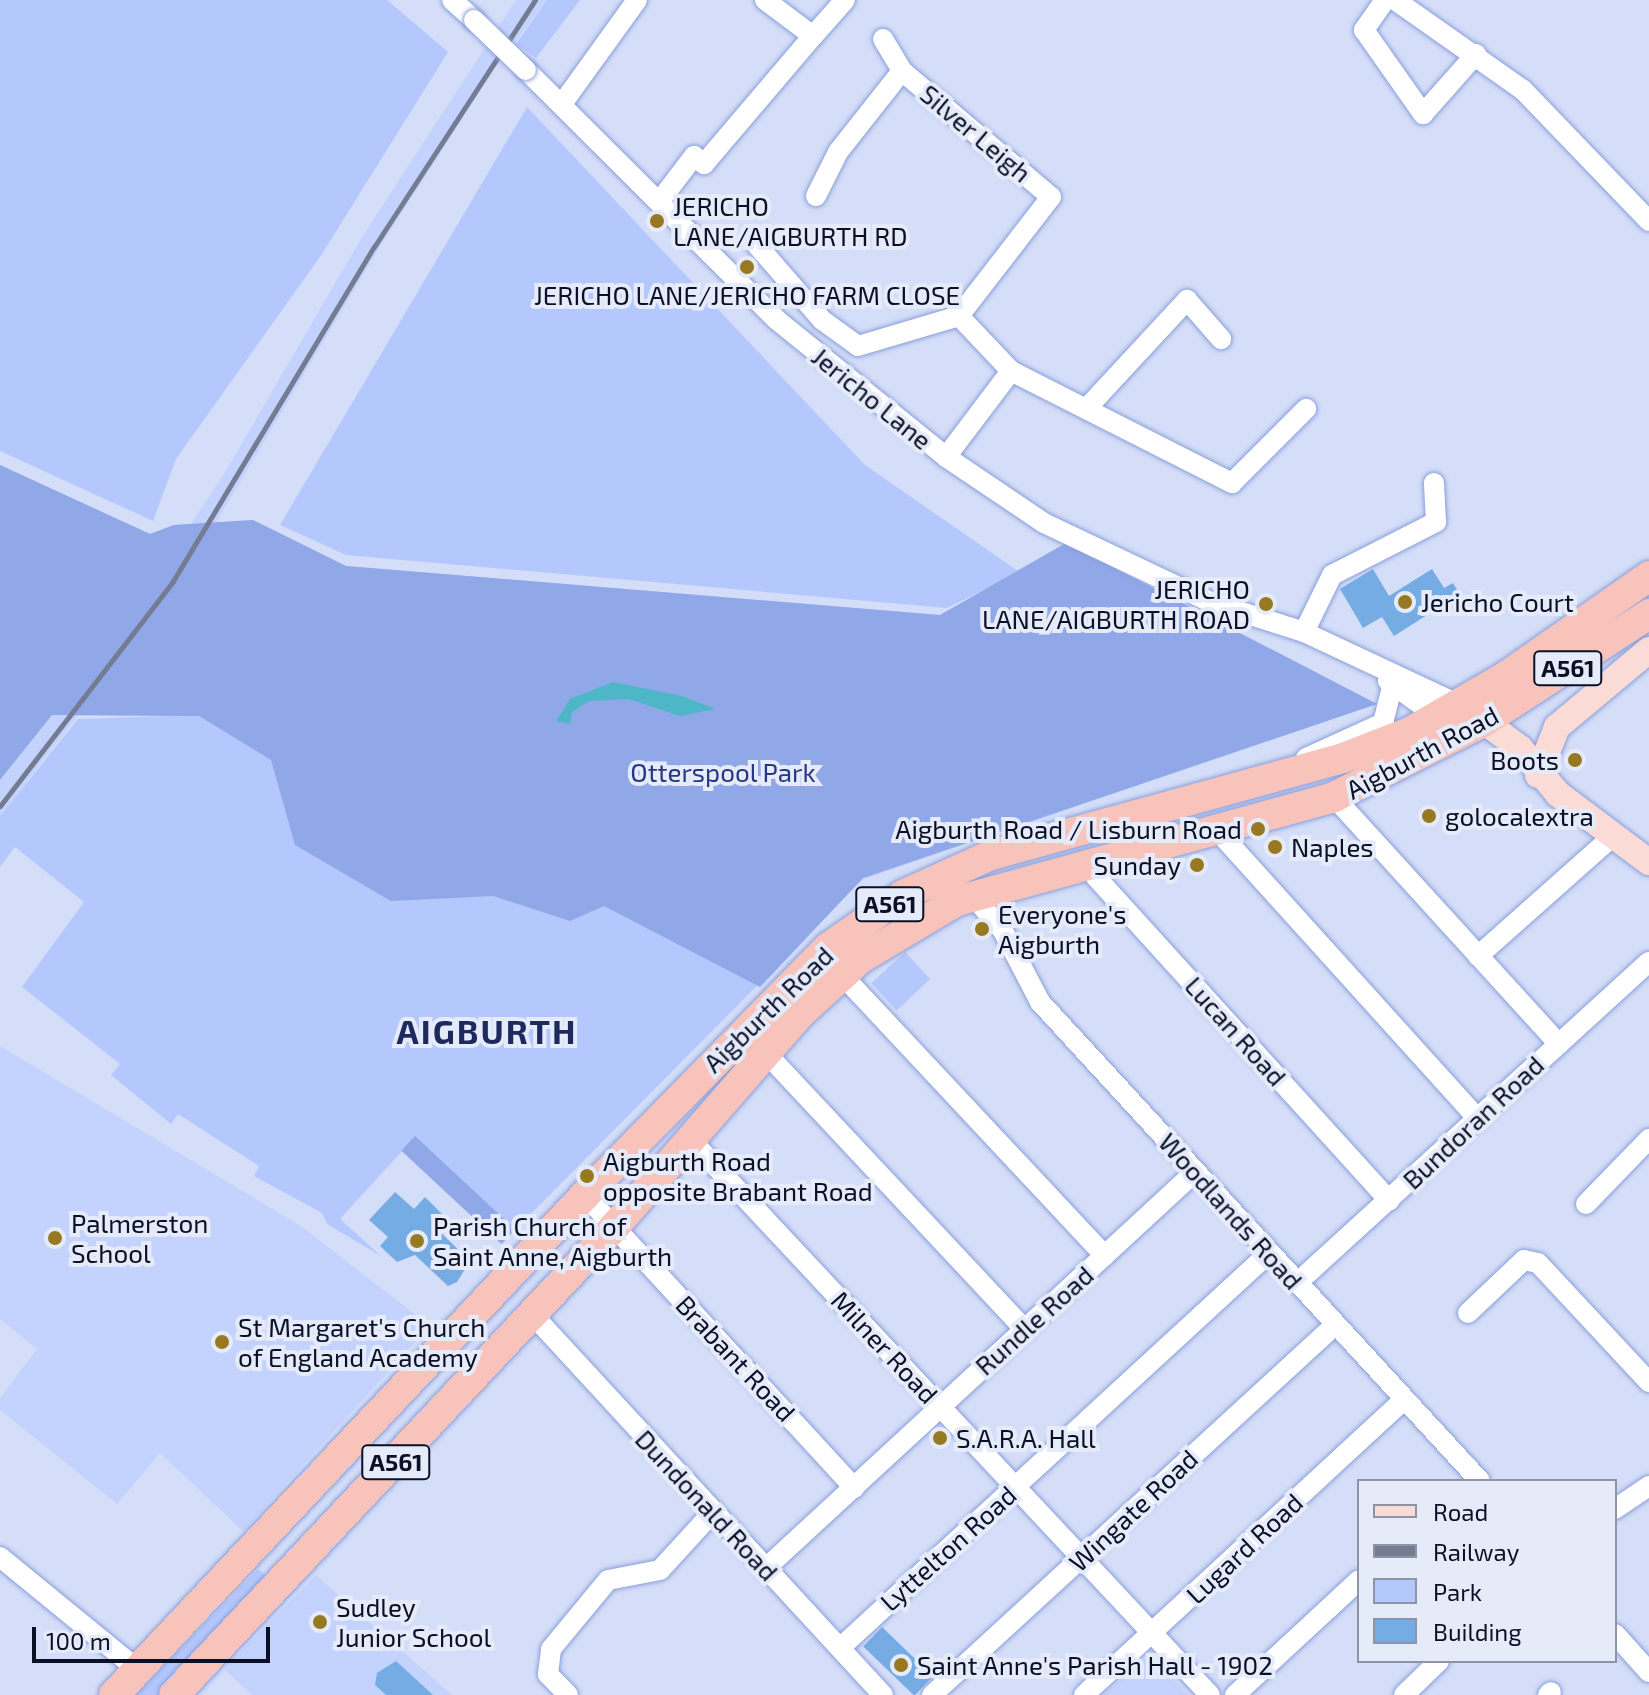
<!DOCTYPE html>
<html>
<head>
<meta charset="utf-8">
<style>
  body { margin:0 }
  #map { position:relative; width:1649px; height:1695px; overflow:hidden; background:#d4def8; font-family:"Exo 2",sans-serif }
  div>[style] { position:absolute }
  .built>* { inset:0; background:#c4d3fe }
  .green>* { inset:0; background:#b5c8fd; transform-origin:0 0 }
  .forest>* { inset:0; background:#90a7e8; transform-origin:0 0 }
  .water>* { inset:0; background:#4db7c7 }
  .building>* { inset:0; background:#75ace3; transform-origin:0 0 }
  .roads { filter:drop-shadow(0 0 2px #8a9fdc) drop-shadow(0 0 2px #8a9fdc) }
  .minor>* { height:20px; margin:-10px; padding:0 10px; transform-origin:10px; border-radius:10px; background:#fff }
  .major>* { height:26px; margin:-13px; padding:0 13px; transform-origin:13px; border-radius:13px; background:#fbdbd6 }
  .highway>* { height:30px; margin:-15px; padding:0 15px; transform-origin:15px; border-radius:15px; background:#f8c3bb }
  .rail>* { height:5px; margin:-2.5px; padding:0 2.5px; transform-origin:2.5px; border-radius:2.5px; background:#747c94 }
  .bridges { filter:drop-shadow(0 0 2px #8a9fdc) drop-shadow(0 0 2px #8a9fdc) }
  .minor-bridge>* { height:20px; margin:-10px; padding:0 10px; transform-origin:10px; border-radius:10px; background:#fff }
  .dots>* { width:22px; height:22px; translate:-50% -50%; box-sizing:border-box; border:4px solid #e6ebf9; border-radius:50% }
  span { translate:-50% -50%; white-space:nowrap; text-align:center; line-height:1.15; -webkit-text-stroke:8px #e6ebf9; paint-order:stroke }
  .shield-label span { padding:2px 6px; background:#e6ebf9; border:2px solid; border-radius:6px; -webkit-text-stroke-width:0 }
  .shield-label { font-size:24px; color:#0a1026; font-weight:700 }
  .street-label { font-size:26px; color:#0a1026 }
  .poi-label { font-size:26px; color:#0a1026 }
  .left { translate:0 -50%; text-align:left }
  .right { translate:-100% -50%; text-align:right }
  .park-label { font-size:26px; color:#263884 }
  .district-label { font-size:34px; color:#1c2a5d; font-weight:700; letter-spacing:2px }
  .legend { position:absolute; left:1357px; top:1479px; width:260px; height:184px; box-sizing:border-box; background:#e6ebf9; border:2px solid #8e93a5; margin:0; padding:10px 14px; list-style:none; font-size:24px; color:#0a1026 }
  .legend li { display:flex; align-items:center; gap:16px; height:40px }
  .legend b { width:40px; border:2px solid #8e93a5 }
  .scale { position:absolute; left:32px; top:1627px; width:238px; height:36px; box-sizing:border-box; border:4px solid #0a1026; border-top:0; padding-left:10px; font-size:24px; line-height:28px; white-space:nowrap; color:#0a1026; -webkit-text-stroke:6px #e6ebf9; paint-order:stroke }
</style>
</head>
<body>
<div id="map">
  <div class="built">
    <div style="clip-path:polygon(516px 0,547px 0,493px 71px,379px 248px,179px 585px,0 816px,0 780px,148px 589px,224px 474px,362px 237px)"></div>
    <div style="clip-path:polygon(0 1046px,301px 1226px,430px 1326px,243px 1531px,160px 1453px,117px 1504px,0 1410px,0 1398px,37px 1349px,0 1319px)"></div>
    <div style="clip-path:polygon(316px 1575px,452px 1695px,252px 1695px,224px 1669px)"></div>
    <div style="clip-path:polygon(1150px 1654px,1188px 1695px,1104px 1695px)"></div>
  </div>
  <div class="green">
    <div style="clip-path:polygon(0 0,387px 0,448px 52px,322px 254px,176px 459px,153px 521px,0 451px)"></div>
    <div style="clip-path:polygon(547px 0,580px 0,536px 58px,516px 44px)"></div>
    <div style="clip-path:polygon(527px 107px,865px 465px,1018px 571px,1066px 543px,1377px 704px,863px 879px,515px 1230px,415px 1137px,340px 1219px,381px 1256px,327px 1224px,322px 1213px,254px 1176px,259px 1166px,178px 1114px,171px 1124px,111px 1075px,120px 1064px,22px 987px,84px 902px,15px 847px,0 867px,0 816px,78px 719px,169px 716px,52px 715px,0 465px,150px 534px,174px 525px,253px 520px,346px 566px,940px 615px,992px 586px,947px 608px,346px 555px,280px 525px)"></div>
    <div style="left:905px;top:952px;width:37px;height:46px;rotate:47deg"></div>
    <div style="clip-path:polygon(258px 1569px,275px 1582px,169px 1695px,136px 1695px)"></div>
  </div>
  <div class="forest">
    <div style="clip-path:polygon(0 465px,150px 534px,174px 525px,253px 520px,346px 566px,940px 615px,1066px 543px,1377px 704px,863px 878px,760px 987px,604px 906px,570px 921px,493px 896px,391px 901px,295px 845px,271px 760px,199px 716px,52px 715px,0 780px)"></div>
    <div style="left:415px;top:1136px;width:137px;height:20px;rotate:43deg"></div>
  </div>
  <div class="water">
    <div style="clip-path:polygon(613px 682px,682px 696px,715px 709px,680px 716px,629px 699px,589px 701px,572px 712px,570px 724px,556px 721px,570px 699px)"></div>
  </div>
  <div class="building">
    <div style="clip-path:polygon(1373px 569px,1389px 596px,1432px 569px,1444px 588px,1453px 583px,1464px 602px,1451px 610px,1446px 603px,1394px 636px,1382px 617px,1363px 628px,1340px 589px)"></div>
    <div style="clip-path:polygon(395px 1192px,414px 1209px,425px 1197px,443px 1215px,439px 1231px,470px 1261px,457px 1282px,448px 1286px,415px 1255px,397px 1262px,380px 1246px,388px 1237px,369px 1220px)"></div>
    <div style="left:882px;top:1627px;width:71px;height:27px;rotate:44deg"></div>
    <div style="clip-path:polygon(396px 1661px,433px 1695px,386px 1695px,375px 1685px,377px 1673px)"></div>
  </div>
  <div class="roads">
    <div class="minor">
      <div style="left:452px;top:0;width:30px;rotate:42deg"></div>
      <div style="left:765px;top:0;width:60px;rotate:36.9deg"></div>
      <div style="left:813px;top:36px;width:48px;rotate:-48.4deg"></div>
      <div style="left:1385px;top:0;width:37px;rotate:125deg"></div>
      <div style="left:1364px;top:30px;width:103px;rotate:54.9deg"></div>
      <div style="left:1423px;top:114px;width:80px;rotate:-48.5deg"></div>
      <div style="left:1395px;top:0;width:156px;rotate:35.1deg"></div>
      <div style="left:1523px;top:90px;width:182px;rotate:46.1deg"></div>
      <div style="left:883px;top:39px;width:37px;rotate:59deg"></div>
      <div style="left:526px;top:70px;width:354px;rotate:44.9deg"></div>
      <div style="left:777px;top:320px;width:218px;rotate:39deg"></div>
      <div style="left:946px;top:457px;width:118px;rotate:34deg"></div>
      <div style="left:1044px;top:523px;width:184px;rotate:25.4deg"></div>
      <div style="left:1210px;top:602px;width:99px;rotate:17.7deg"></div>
      <div style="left:1304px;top:632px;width:172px;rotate:25.1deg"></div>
      <div style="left:562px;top:104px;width:128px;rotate:-54.2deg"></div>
      <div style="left:816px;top:196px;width:49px;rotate:-63.4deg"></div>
      <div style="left:838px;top:152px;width:103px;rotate:-51.7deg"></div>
      <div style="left:902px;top:71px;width:195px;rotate:40.2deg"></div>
      <div style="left:1051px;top:197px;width:150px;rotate:127.7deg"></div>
      <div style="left:959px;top:316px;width:76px;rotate:46.6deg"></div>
      <div style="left:1011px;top:371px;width:248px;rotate:26.9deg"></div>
      <div style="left:1232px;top:483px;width:105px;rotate:-45deg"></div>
      <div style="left:662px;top:198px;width:53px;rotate:-52.7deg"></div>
      <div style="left:694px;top:156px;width:13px;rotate:39deg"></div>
      <div style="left:704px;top:164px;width:168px;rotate:-49.6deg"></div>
      <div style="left:756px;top:244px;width:101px;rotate:49deg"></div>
      <div style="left:822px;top:320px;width:44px;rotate:35.8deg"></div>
      <div style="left:858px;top:346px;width:105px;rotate:-16.5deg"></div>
      <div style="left:1086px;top:409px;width:149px;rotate:-47.2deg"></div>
      <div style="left:1187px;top:300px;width:52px;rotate:48.9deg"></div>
      <div style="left:946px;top:457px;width:108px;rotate:-52.9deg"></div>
      <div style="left:1304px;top:632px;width:64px;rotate:-63.8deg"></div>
      <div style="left:1332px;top:575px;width:117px;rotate:-27deg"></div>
      <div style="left:1436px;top:522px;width:39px;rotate:-93deg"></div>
      <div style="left:1388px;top:681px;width:63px;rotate:36deg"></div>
      <div style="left:1306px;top:758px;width:85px;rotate:-24.4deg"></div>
      <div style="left:1383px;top:723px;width:36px;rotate:-76deg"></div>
      <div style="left:1334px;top:797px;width:334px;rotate:47.7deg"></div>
      <div style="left:1216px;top:829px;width:388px;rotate:47.9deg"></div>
      <div style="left:1088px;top:860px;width:17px;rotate:66deg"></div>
      <div style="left:1095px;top:876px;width:438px;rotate:47.8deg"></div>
      <div style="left:964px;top:899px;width:16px;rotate:15deg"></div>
      <div style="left:979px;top:903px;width:35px;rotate:49deg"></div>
      <div style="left:1002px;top:929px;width:82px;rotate:62.5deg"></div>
      <div style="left:1040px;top:1002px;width:650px;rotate:47.43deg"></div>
      <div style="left:1478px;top:956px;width:181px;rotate:-41.6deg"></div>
      <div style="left:843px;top:976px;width:383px;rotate:46.9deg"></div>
      <div style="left:766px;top:1053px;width:378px;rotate:46.9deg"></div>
      <div style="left:690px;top:1139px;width:761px;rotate:46.92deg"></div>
      <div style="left:585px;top:1195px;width:398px;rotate:47.4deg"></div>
      <div style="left:1586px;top:1204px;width:91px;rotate:-45.9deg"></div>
      <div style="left:1297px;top:1283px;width:476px;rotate:-42.4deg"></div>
      <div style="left:1468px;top:1313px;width:77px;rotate:-43.4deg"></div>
      <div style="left:1524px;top:1260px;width:14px;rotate:12deg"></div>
      <div style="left:1538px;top:1263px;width:163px;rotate:47deg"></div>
      <div style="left:532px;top:1314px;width:518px;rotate:47.35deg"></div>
      <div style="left:1615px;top:1509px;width:41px;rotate:-34.1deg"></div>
      <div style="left:0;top:1557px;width:178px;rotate:39.3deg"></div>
      <div style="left:766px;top:1568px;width:585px;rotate:-42.71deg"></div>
      <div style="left:1615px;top:1634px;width:51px;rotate:48.2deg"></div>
      <div style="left:840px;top:1648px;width:583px;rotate:-42.64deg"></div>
      <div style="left:568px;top:1695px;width:29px;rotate:-134deg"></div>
      <div style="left:548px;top:1674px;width:25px;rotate:-83deg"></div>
      <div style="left:551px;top:1649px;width:89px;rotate:-50.4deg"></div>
      <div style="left:608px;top:1580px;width:53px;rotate:-10.9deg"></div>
      <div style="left:660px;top:1570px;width:79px;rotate:-47.6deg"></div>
      <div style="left:932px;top:1695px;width:547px;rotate:-42.56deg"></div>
      <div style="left:1084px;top:1695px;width:434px;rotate:-42.7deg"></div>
      <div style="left:1235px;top:1695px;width:169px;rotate:-42.8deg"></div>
      <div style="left:1404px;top:1695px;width:49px;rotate:-44.2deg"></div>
      <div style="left:1548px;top:1695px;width:4px;rotate:-45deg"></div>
    </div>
    <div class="major">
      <div style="left:1470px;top:711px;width:62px;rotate:36.5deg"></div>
      <div style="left:1520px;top:748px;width:60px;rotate:50.4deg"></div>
      <div style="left:1558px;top:794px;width:114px;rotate:36.8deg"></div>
      <div style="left:1538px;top:775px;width:52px;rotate:-68.4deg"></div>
      <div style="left:1557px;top:727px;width:120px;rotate:-39.9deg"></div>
    </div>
    <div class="highway">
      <div style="left:114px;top:1695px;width:687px;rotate:-46.71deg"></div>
      <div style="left:585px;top:1195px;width:348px;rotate:-45.5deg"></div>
      <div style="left:829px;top:947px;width:90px;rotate:-35.1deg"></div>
      <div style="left:903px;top:895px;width:97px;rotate:-24.4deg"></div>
      <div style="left:991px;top:855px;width:365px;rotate:-15.4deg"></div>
      <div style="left:1343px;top:758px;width:72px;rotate:-21.2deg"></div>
      <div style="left:1410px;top:732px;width:110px;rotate:-30.1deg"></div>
      <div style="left:1505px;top:677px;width:176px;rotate:-35deg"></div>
      <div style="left:174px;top:1695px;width:644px;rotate:-46.76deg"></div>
      <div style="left:615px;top:1226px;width:281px;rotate:-48.9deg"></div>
      <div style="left:800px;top:1014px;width:81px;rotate:-42.5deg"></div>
      <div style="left:860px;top:959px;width:113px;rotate:-30.9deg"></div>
      <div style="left:957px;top:901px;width:391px;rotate:-15.4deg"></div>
      <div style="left:1334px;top:797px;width:169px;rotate:-26.7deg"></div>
      <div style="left:1485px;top:721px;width:196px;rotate:-33.1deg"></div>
    </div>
  </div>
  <div class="rail">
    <div style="left:0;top:806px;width:284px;rotate:-52.4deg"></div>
    <div style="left:173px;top:581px;width:390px;rotate:-59deg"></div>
    <div style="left:374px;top:247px;width:295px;rotate:-56.9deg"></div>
  </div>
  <div class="bridges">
    <div class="minor-bridge">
      <div style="left:474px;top:20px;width:72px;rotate:43.9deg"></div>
    </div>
  </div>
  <div class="dots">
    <div style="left:657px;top:221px;background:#977921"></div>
    <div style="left:747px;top:267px;background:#977921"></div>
    <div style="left:1405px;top:602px;background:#977921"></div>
    <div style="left:1266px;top:604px;background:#977921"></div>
    <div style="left:1575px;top:760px;background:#977921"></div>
    <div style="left:1429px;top:816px;background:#977921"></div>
    <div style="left:1258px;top:829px;background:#977921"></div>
    <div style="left:1275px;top:847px;background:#977921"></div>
    <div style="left:1197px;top:865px;background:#977921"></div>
    <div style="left:982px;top:929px;background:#977921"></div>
    <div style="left:587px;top:1176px;background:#977921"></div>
    <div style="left:55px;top:1238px;background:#977921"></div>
    <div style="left:417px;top:1241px;background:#977921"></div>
    <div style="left:222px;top:1342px;background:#977921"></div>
    <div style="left:940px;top:1438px;background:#977921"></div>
    <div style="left:320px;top:1622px;background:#977921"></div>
    <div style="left:901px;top:1665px;background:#977921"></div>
  </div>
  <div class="shield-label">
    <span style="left:1568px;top:668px">A561</span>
    <span style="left:890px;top:904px">A561</span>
    <span style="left:396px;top:1462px">A561</span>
  </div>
  <div class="street-label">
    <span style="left:976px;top:133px;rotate:40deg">Silver Leigh</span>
    <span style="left:872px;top:398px;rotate:39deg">Jericho Lane</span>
    <span style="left:1422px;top:752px;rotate:-28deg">Aigburth Road</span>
    <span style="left:768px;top:1009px;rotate:-44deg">Aigburth Road</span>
    <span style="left:1236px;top:1031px;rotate:48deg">Lucan Road</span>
    <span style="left:1473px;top:1122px;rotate:-43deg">Bundoran Road</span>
    <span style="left:1231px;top:1211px;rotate:48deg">Woodlands Road</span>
    <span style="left:1034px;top:1320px;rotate:-42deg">Rundle Road</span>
    <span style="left:885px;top:1347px;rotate:47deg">Milner Road</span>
    <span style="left:736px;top:1358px;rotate:47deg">Brabant Road</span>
    <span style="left:707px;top:1505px;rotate:47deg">Dundonald Road</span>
    <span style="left:1133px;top:1510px;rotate:-43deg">Wingate Road</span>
    <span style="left:948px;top:1548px;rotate:-42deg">Lyttelton Road</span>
    <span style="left:1244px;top:1548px;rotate:-43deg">Lugard Road</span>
  </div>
  <div class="poi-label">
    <span class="left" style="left:673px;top:221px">JERICHO<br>LANE/AIGBURTH RD</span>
    <span style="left:747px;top:295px">JERICHO LANE/JERICHO FARM CLOSE</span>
    <span class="right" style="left:1250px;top:604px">JERICHO<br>LANE/AIGBURTH ROAD</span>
    <span class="left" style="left:1421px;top:602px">Jericho Court</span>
    <span class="right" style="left:1559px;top:760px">Boots</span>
    <span class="left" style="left:1445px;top:816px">golocalextra</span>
    <span class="right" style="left:1242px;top:829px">Aigburth Road / Lisburn Road</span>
    <span class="left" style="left:1291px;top:847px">Naples</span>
    <span class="right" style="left:1181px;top:865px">Sunday</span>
    <span class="left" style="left:998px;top:929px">Everyone's<br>Aigburth</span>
    <span class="left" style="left:603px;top:1176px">Aigburth Road<br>opposite Brabant Road</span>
    <span class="left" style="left:71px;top:1238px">Palmerston<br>School</span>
    <span class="left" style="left:433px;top:1241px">Parish Church of<br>Saint Anne, Aigburth</span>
    <span class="left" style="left:238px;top:1342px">St Margaret's Church<br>of England Academy</span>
    <span class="left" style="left:956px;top:1438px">S.A.R.A. Hall</span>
    <span class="left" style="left:336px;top:1622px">Sudley<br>Junior School</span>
    <span class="left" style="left:917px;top:1665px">Saint Anne's Parish Hall - 1902</span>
  </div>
  <div class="park-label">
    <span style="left:723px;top:772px">Otterspool Park</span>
  </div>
  <div class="district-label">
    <span style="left:487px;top:1031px">AIGBURTH</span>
  </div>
  <ul class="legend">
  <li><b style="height:10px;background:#fbdbd6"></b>Road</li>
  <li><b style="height:10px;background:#747c94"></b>Railway</li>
  <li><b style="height:22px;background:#b5c8fd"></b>Park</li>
  <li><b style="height:22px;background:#75ace3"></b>Building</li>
  </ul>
  <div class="scale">100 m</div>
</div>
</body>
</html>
